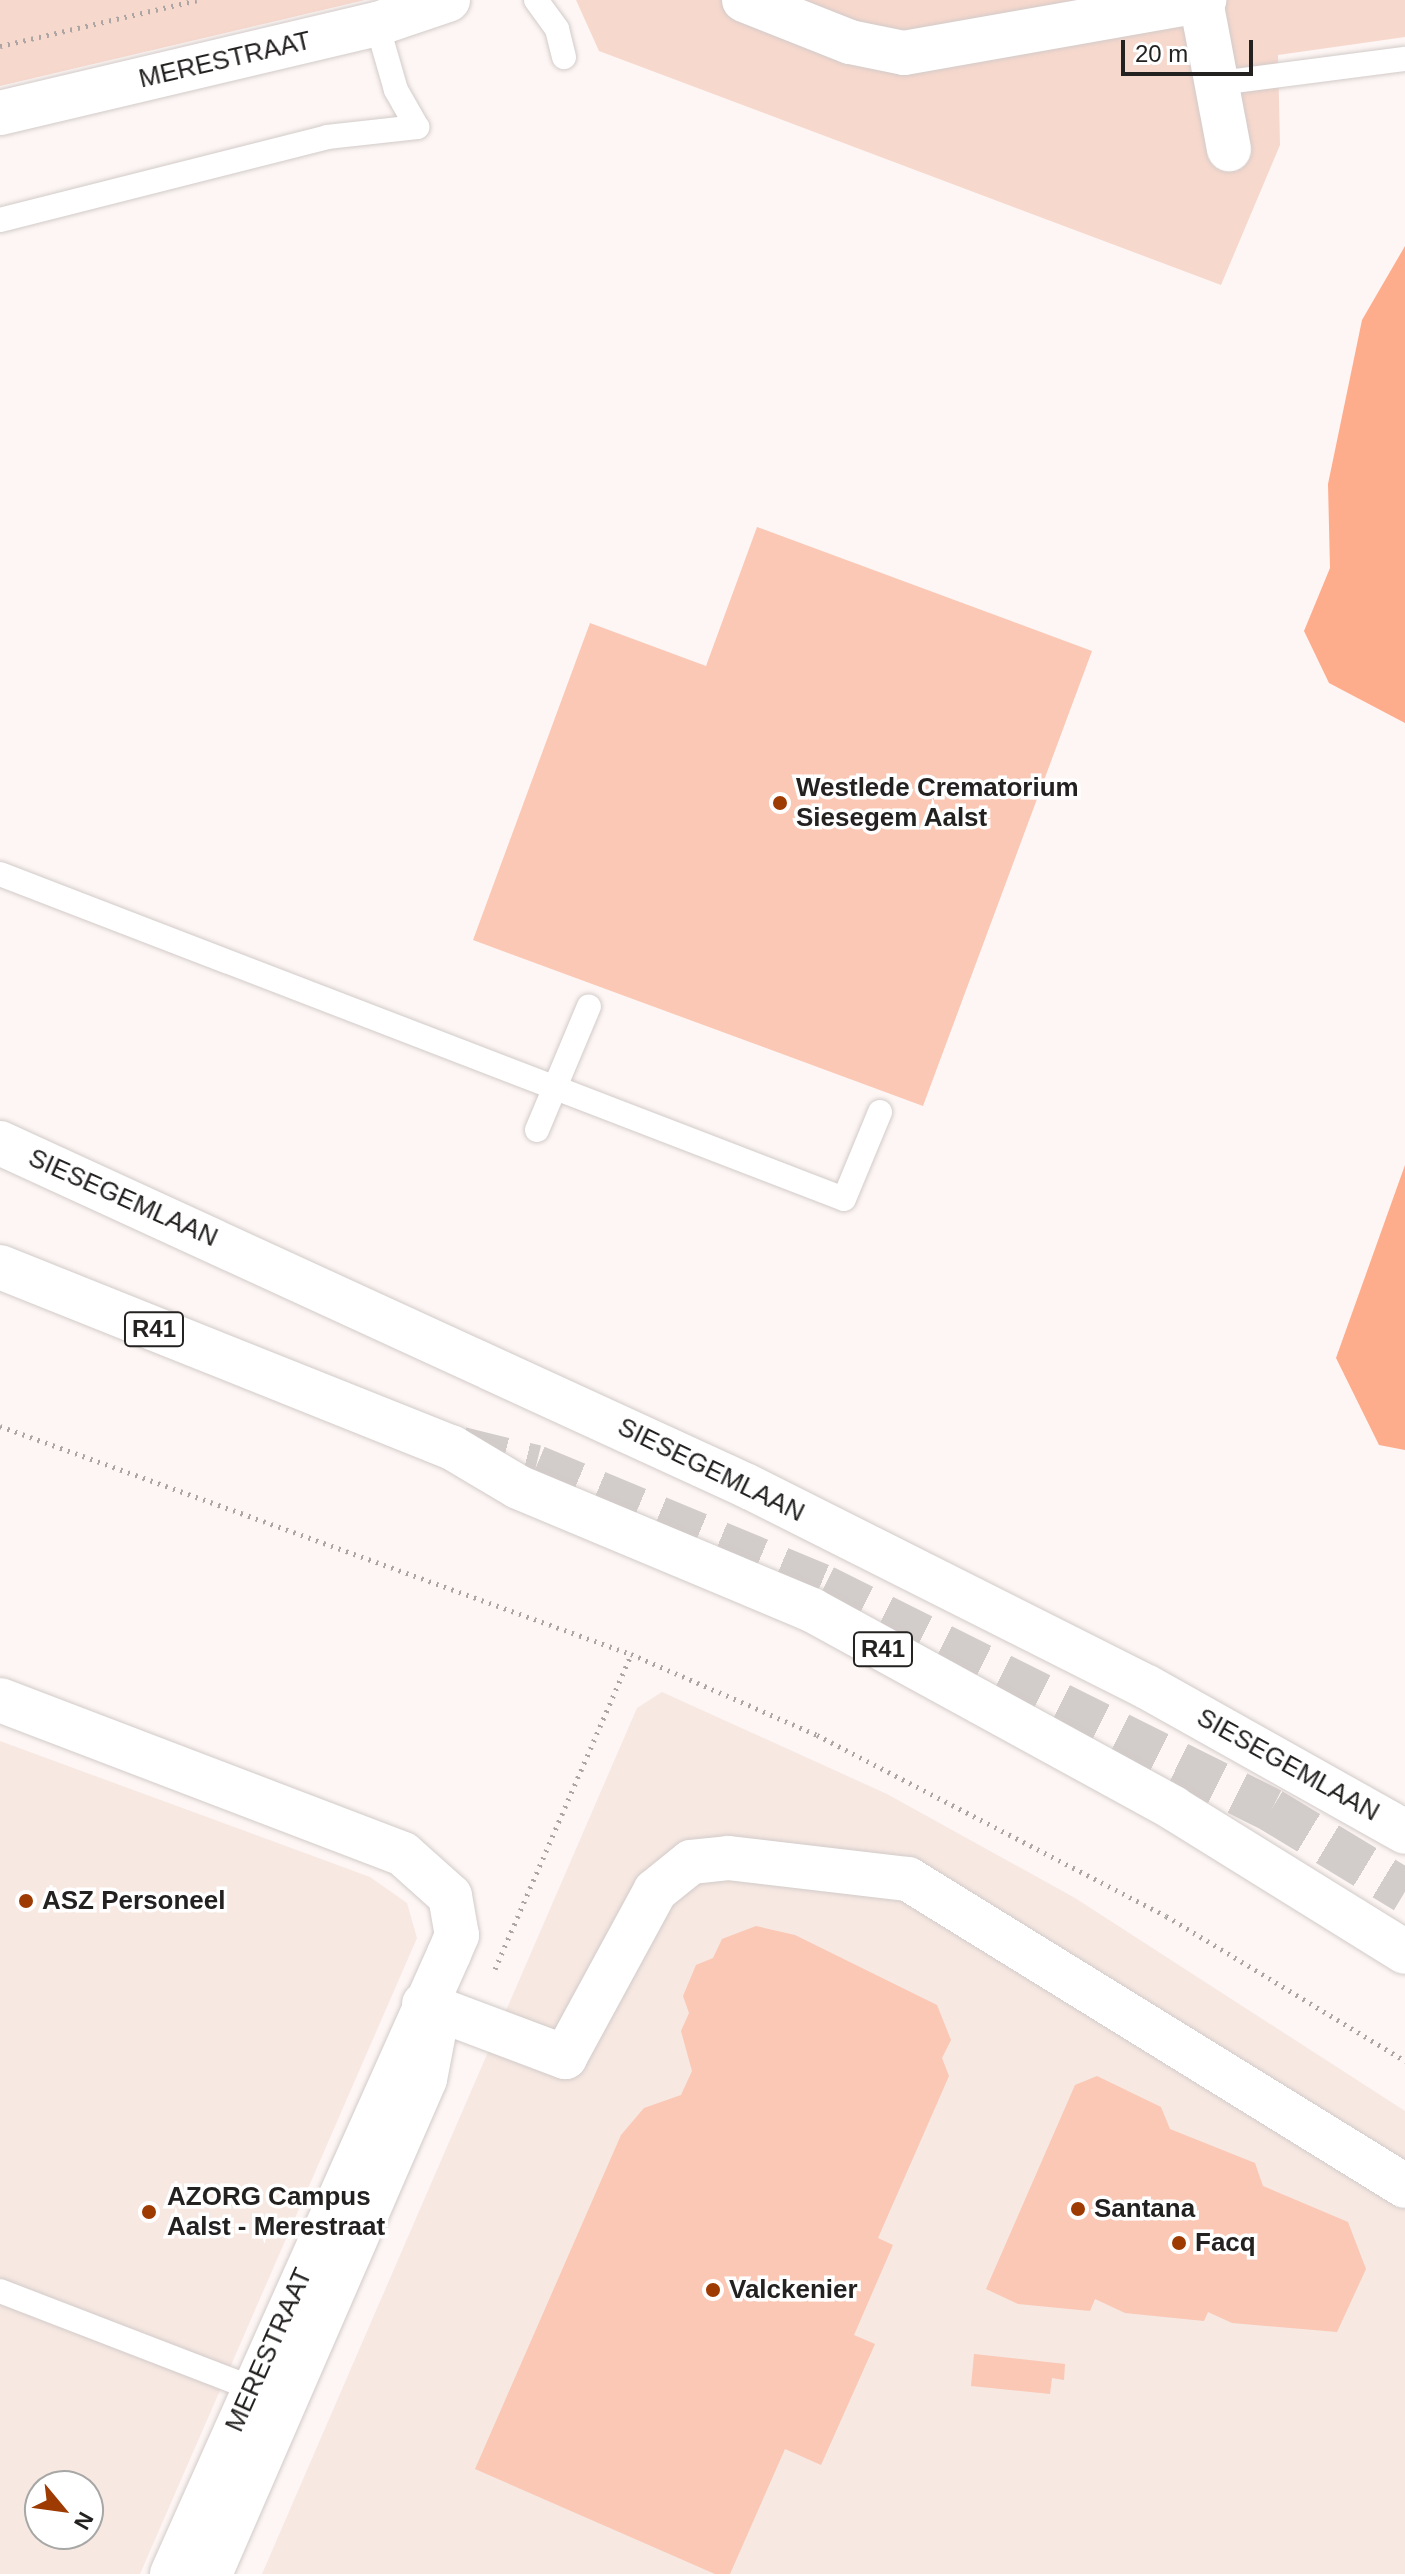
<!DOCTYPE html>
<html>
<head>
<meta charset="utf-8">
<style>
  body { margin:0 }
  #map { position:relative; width:1405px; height:2574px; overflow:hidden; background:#fdf6f4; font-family:Helvetica,sans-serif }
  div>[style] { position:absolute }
  .built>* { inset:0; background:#f7e8e2 }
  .green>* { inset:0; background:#f7d8cd }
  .water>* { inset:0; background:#fdac8c }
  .building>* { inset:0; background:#fac8b5 }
  .highway-tunnel>* { height:44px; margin-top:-22px; transform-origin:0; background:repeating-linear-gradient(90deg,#d2ccca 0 44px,transparent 0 66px) }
  .path>* { height:5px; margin-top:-2.5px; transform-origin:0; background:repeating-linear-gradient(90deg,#aba6a4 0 2px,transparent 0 8px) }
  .roads { filter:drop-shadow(0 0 2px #d2cbc9) drop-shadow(0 0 2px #d2cbc9) }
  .lane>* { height:24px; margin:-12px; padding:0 12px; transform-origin:12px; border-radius:12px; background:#fff }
  .street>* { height:44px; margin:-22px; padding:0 22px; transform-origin:22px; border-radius:22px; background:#fff }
  .secondary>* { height:44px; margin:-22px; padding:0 22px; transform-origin:22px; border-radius:22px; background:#fff }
  .highway>* { height:44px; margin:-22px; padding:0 22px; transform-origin:22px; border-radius:22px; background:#fff }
  .dots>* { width:22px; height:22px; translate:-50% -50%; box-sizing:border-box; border:4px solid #fff; border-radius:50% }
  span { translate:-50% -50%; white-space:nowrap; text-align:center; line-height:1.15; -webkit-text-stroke:7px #fff; paint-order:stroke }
  .shield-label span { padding:2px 6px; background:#fff; border:2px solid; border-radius:6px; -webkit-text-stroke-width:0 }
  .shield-label { font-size:24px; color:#242221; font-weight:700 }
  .street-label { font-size:26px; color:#242221 }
  .poi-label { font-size:26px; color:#242221; font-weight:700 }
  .left { translate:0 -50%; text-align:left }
  .north { position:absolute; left:24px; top:2470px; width:80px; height:80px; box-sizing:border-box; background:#fff; border:2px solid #a7a7a6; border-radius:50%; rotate:119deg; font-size:22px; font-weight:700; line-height:32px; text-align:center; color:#242221 }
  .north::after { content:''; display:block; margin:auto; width:28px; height:36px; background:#9e3b03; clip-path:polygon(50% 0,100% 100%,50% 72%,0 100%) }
  .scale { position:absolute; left:1121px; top:40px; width:132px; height:36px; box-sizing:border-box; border:4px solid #242221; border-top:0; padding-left:10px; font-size:24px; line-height:28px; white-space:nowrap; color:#242221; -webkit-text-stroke:6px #fff; paint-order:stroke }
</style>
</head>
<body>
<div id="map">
  <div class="built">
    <div style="clip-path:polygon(662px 1692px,887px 1794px,1075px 1898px,1405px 2111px,1405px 2574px,262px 2574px,637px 1708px)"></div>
    <div style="clip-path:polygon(evenodd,0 1741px,370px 1877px,407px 1903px,417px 1938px,140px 2574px,0 2574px,0 1741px,40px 2486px,88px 2486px,88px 2534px,40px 2534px,40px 2486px)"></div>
  </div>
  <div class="green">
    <div style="clip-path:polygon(0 0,365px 0,0 86px)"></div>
    <div style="clip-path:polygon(576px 0,1405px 0,1405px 37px,1278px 55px,1280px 145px,1221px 285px,599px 51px)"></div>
  </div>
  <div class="water">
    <div style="clip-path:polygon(1405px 246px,1405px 723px,1329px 683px,1304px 631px,1330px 568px,1328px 484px,1362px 320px)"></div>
    <div style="clip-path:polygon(1405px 1165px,1405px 1450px,1379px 1445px,1336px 1358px)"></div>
  </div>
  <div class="building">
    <div style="clip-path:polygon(757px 527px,1092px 651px,923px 1106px,473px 940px,590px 623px,706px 666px)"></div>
    <div style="clip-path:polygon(756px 1926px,795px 1935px,937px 2005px,951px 2040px,942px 2058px,949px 2076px,878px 2238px,893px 2245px,854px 2335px,875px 2344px,821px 2465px,785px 2449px,730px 2574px,715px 2574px,475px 2469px,621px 2135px,644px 2108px,681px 2095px,692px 2071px,681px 2031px,689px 2013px,683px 1996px,696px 1965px,713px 1958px,722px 1939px)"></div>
    <div style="clip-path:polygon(1097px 2076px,1161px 2107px,1170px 2129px,1255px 2163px,1263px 2186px,1348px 2222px,1366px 2269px,1337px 2332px,1232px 2323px,1208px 2312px,1204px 2321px,1125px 2313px,1095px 2299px,1090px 2311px,1018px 2304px,986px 2289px,1075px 2085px)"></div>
    <div style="clip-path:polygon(974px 2354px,1065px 2364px,1064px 2380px,1052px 2378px,1050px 2394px,971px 2386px)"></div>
  </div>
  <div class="highway-tunnel">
    <div style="left:461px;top:1449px;width:77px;rotate:13.5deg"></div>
    <div style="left:536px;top:1467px;width:312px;rotate:22.6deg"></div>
    <div style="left:824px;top:1587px;width:500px;rotate:26.5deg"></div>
    <div style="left:1271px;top:1810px;width:157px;rotate:31.2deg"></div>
  </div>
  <div class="path">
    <div style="left:0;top:46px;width:202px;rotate:-13.1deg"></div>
    <div style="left:0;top:1426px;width:671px;rotate:19.87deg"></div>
    <div style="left:631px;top:1654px;width:203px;rotate:23.5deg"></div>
    <div style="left:817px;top:1735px;width:393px;rotate:27.4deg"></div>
    <div style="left:1166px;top:1916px;width:280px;rotate:31.2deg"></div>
    <div style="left:495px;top:1969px;width:343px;rotate:-66.6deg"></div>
  </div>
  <div class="roads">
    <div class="lane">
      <div style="left:536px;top:0;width:36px;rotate:54deg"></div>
      <div style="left:557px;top:29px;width:29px;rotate:76deg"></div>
      <div style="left:1219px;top:83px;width:188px;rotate:-7.4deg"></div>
      <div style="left:0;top:220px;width:337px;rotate:-14.2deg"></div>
      <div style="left:327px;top:137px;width:91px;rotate:-6.3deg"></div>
      <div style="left:417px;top:127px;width:43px;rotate:-119.6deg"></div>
      <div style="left:396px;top:90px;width:69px;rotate:-106.1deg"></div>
      <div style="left:0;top:874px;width:904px;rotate:21.06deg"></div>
      <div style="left:844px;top:1199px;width:94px;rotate:-67.5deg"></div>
      <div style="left:537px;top:1130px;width:134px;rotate:-67.2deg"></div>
      <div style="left:0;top:2291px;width:284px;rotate:21.1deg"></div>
    </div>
    <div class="street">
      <div style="left:744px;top:0;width:114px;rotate:21.6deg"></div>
      <div style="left:850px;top:42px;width:55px;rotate:11.5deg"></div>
      <div style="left:904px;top:53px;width:305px;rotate:-10deg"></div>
      <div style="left:1201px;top:1px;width:151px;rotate:79.3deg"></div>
      <div style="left:424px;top:2004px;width:151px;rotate:20.6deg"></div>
      <div style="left:565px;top:2057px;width:189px;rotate:-61.5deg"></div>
      <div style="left:655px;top:1891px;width:46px;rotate:-38.9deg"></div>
      <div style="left:691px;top:1862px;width:37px;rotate:-6deg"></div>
      <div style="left:728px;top:1858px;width:181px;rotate:6.7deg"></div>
      <div style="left:908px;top:1879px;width:584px;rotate:31.7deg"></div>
      <div style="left:172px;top:2574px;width:679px;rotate:-65.93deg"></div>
      <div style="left:210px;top:2574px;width:540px;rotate:-66.52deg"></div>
      <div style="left:425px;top:2079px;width:74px;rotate:-79.1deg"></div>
    </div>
    <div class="secondary">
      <div style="left:0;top:113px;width:387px;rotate:-13.3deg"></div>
      <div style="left:377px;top:24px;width:75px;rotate:-18.7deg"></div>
      <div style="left:0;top:1700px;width:431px;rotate:20.9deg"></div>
      <div style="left:403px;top:1854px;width:63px;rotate:41.8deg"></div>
      <div style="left:450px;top:1896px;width:40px;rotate:80deg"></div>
      <div style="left:457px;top:1935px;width:21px;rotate:113deg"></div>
    </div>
    <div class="highway">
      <div style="left:0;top:1143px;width:820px;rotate:24.66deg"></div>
      <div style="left:745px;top:1485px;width:450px;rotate:26.7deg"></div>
      <div style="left:1147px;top:1687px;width:296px;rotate:29.3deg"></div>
      <div style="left:0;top:1267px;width:486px;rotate:21.8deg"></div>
      <div style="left:451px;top:1447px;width:78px;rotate:30.8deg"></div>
      <div style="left:518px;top:1487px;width:319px;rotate:22.7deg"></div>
      <div style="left:812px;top:1610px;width:412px;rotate:28.7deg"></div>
      <div style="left:1173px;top:1808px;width:273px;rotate:31.8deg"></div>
    </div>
  </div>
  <div class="dots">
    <div style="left:780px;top:803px;background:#9e3b03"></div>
    <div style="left:26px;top:1901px;background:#9e3b03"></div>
    <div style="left:1078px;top:2209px;background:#9e3b03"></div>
    <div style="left:149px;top:2212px;background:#9e3b03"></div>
    <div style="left:1179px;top:2243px;background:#9e3b03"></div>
    <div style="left:713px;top:2290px;background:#9e3b03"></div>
  </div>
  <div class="shield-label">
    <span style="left:154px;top:1329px">R41</span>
    <span style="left:883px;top:1649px">R41</span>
  </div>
  <div class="street-label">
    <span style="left:225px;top:60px;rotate:-13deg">MERESTRAAT</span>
    <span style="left:123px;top:1198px;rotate:24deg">SIESEGEMLAAN</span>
    <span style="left:711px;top:1470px;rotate:26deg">SIESEGEMLAAN</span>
    <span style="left:1288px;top:1765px;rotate:29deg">SIESEGEMLAAN</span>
    <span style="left:269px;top:2350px;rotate:-66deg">MERESTRAAT</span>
  </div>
  <div class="poi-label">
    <span class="left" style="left:796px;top:803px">Westlede Crematorium<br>Siesegem Aalst</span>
    <span class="left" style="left:42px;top:1901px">ASZ Personeel</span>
    <span class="left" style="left:167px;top:2212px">AZORG Campus<br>Aalst - Merestraat</span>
    <span class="left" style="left:1094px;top:2209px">Santana</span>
    <span class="left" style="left:1195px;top:2243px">Facq</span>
    <span class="left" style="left:729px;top:2290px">Valckenier</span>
  </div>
  <div class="north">N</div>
  <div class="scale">20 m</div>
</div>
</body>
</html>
